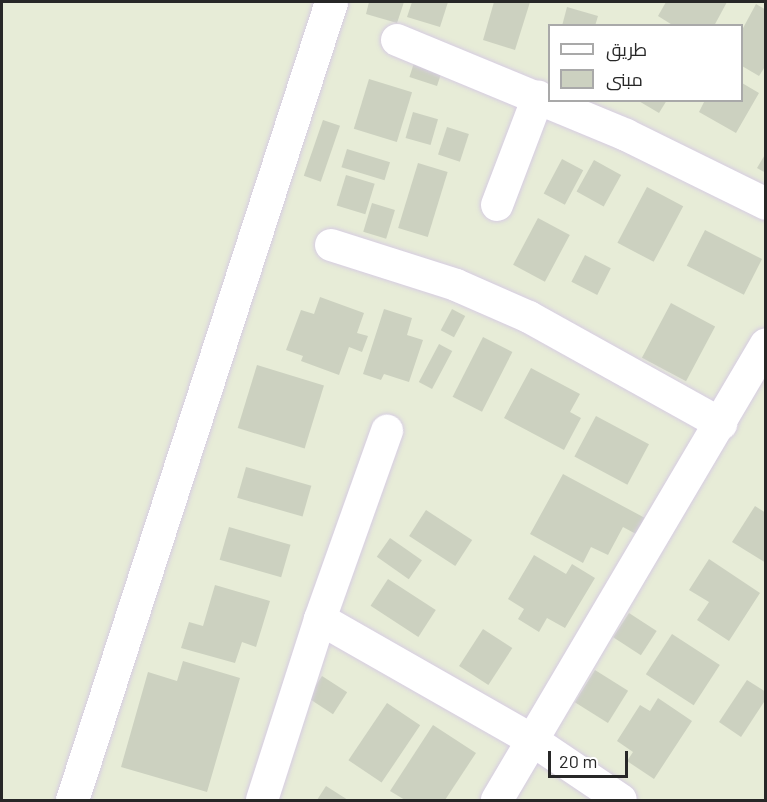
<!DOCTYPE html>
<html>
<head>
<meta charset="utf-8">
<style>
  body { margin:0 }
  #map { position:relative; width:767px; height:802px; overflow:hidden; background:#e7ecd7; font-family:Barlow,Cairo,sans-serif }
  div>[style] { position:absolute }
  .building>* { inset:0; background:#ccd1c0; transform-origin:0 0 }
  .roads { filter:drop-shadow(0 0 2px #d6cce2) drop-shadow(0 0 2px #d6cce2) }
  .street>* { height:32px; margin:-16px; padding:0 16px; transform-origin:16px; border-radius:16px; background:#fff }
  .secondary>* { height:33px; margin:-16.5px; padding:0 16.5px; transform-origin:16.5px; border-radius:16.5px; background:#fff }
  span { translate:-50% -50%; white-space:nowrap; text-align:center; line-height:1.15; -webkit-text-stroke:4.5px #fff; paint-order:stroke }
  .frame { position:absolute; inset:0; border:3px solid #272727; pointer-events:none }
  .legend { position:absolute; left:548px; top:24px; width:195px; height:78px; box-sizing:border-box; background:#fff; border:2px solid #a9a9a9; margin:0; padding:8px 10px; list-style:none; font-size:18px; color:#272727 }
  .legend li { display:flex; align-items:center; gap:12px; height:30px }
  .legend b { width:30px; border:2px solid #a9a9a9 }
  .scale { position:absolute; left:548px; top:751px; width:80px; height:27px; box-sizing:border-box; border:3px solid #272727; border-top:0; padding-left:8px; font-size:18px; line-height:21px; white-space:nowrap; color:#272727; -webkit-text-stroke:4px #fff; paint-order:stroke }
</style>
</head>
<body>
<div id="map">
  <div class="building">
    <div style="clip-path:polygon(369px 2px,404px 2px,397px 23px,366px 14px)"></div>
    <div style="clip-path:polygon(412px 2px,448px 2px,440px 27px,407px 17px)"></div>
    <div style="clip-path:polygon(494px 2px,530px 2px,515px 50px,483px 40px)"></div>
    <div style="clip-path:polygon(666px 2px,727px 2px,714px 26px,674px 26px,658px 16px)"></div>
    <div style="clip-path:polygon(756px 4px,766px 10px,766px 65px,759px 76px,742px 66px,742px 30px)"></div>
    <div style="clip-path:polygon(567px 7px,598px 16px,595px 26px,562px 26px)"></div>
    <div style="left:415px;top:60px;width:29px;height:18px;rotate:18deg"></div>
    <div style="left:369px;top:79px;width:45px;height:52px;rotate:17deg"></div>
    <div style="clip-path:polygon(742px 83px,759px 93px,736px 133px,699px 112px,705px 100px,742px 100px)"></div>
    <div style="clip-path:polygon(637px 100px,667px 100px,659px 113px)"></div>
    <div style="left:413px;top:112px;width:26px;height:27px;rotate:16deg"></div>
    <div style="left:323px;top:120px;width:18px;height:59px;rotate:19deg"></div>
    <div style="left:447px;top:127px;width:23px;height:29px;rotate:18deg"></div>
    <div style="left:347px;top:149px;width:45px;height:19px;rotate:17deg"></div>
    <div style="clip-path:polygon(766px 153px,766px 173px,757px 168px)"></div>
    <div style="left:562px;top:159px;width:24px;height:39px;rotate:28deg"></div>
    <div style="left:594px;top:160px;width:31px;height:36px;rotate:29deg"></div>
    <div style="left:418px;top:163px;width:31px;height:68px;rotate:17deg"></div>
    <div style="left:346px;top:175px;width:30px;height:32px;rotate:17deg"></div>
    <div style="left:647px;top:187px;width:41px;height:63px;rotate:28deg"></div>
    <div style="left:372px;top:203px;width:24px;height:30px;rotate:17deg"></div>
    <div style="left:538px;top:218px;width:36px;height:53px;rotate:28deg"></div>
    <div style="left:705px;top:230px;width:64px;height:40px;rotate:27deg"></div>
    <div style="left:585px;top:255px;width:29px;height:30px;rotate:27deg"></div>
    <div style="clip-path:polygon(320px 297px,364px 313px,357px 333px,368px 336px,362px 352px,349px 347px,339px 375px,301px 361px,303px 356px,286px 350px,301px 310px,314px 314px)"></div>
    <div style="left:671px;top:303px;width:50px;height:62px;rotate:28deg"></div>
    <div style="clip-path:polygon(384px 309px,412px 318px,407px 335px,423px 340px,409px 382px,384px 374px,381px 380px,363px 374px)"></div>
    <div style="left:452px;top:309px;width:15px;height:24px;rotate:28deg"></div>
    <div style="left:483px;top:337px;width:33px;height:67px;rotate:27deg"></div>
    <div style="left:439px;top:344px;width:15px;height:43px;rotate:28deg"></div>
    <div style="left:257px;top:365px;width:70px;height:66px;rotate:17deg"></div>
    <div style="clip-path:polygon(531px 368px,580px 394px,570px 412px,581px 418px,564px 450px,504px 418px)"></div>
    <div style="left:596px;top:416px;width:60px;height:46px;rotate:28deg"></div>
    <div style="left:246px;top:467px;width:68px;height:32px;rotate:16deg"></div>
    <div style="clip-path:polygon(563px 474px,645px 518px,636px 534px,623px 527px,608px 555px,591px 547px,583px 563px,530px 534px)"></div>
    <div style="clip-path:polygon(755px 506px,766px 513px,766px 563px,732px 542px)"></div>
    <div style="left:426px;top:510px;width:55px;height:31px;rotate:33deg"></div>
    <div style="left:229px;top:527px;width:64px;height:34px;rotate:16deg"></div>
    <div style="left:390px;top:538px;width:39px;height:23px;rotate:35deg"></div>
    <div style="clip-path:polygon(534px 555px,566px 574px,572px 564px,595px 578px,565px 628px,547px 618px,539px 632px,518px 619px,524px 609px,508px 599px)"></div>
    <div style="clip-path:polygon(709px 559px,760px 593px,729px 641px,697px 620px,709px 602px,689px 590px)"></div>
    <div style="left:388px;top:579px;width:57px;height:32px;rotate:33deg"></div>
    <div style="clip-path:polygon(215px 585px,270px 601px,256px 647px,242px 642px,235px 663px,181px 648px,189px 622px,203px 626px)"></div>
    <div style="left:629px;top:613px;width:33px;height:29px;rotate:33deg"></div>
    <div style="left:483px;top:629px;width:35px;height:44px;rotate:33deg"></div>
    <div style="left:672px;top:634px;width:57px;height:48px;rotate:33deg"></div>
    <div style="clip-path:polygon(183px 661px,240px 678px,207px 792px,121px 767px,148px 672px,177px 681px)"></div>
    <div style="left:595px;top:670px;width:39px;height:38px;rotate:32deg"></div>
    <div style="left:322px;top:676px;width:30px;height:26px;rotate:33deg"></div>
    <div style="clip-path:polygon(747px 680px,766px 692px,766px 699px,741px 737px,719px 722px)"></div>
    <div style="clip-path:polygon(658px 698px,692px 721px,654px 779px,627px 761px,633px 752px,617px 741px,640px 705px,650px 711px)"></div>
    <div style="left:387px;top:703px;width:40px;height:69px;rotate:34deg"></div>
    <div style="clip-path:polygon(433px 725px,476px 753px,445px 800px,405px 800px,390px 791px)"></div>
    <div style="clip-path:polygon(326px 786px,348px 800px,317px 800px)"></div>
  </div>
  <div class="roads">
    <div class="street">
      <div style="left:397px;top:40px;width:248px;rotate:22.5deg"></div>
      <div style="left:626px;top:135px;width:156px;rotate:26.2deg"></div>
      <div style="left:497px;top:205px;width:116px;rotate:-69.2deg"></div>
      <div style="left:331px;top:245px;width:131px;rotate:17.7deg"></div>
      <div style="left:456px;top:285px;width:80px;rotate:23.7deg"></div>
      <div style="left:529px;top:317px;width:220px;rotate:29.1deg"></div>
      <div style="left:320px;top:619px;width:244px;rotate:29.7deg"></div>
      <div style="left:532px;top:740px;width:107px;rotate:34deg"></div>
      <div style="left:262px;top:800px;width:190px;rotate:-72.2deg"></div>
      <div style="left:320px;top:619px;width:200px;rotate:-70.4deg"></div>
      <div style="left:497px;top:800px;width:529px;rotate:-59.46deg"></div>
    </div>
    <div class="secondary">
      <div style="left:72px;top:800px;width:839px;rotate:-72.02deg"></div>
    </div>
  </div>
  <div class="frame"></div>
  <ul class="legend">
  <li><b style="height:8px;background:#fff"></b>طريق</li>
  <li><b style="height:16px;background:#ccd1c0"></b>مبنى</li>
  </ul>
  <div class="scale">20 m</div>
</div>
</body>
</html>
